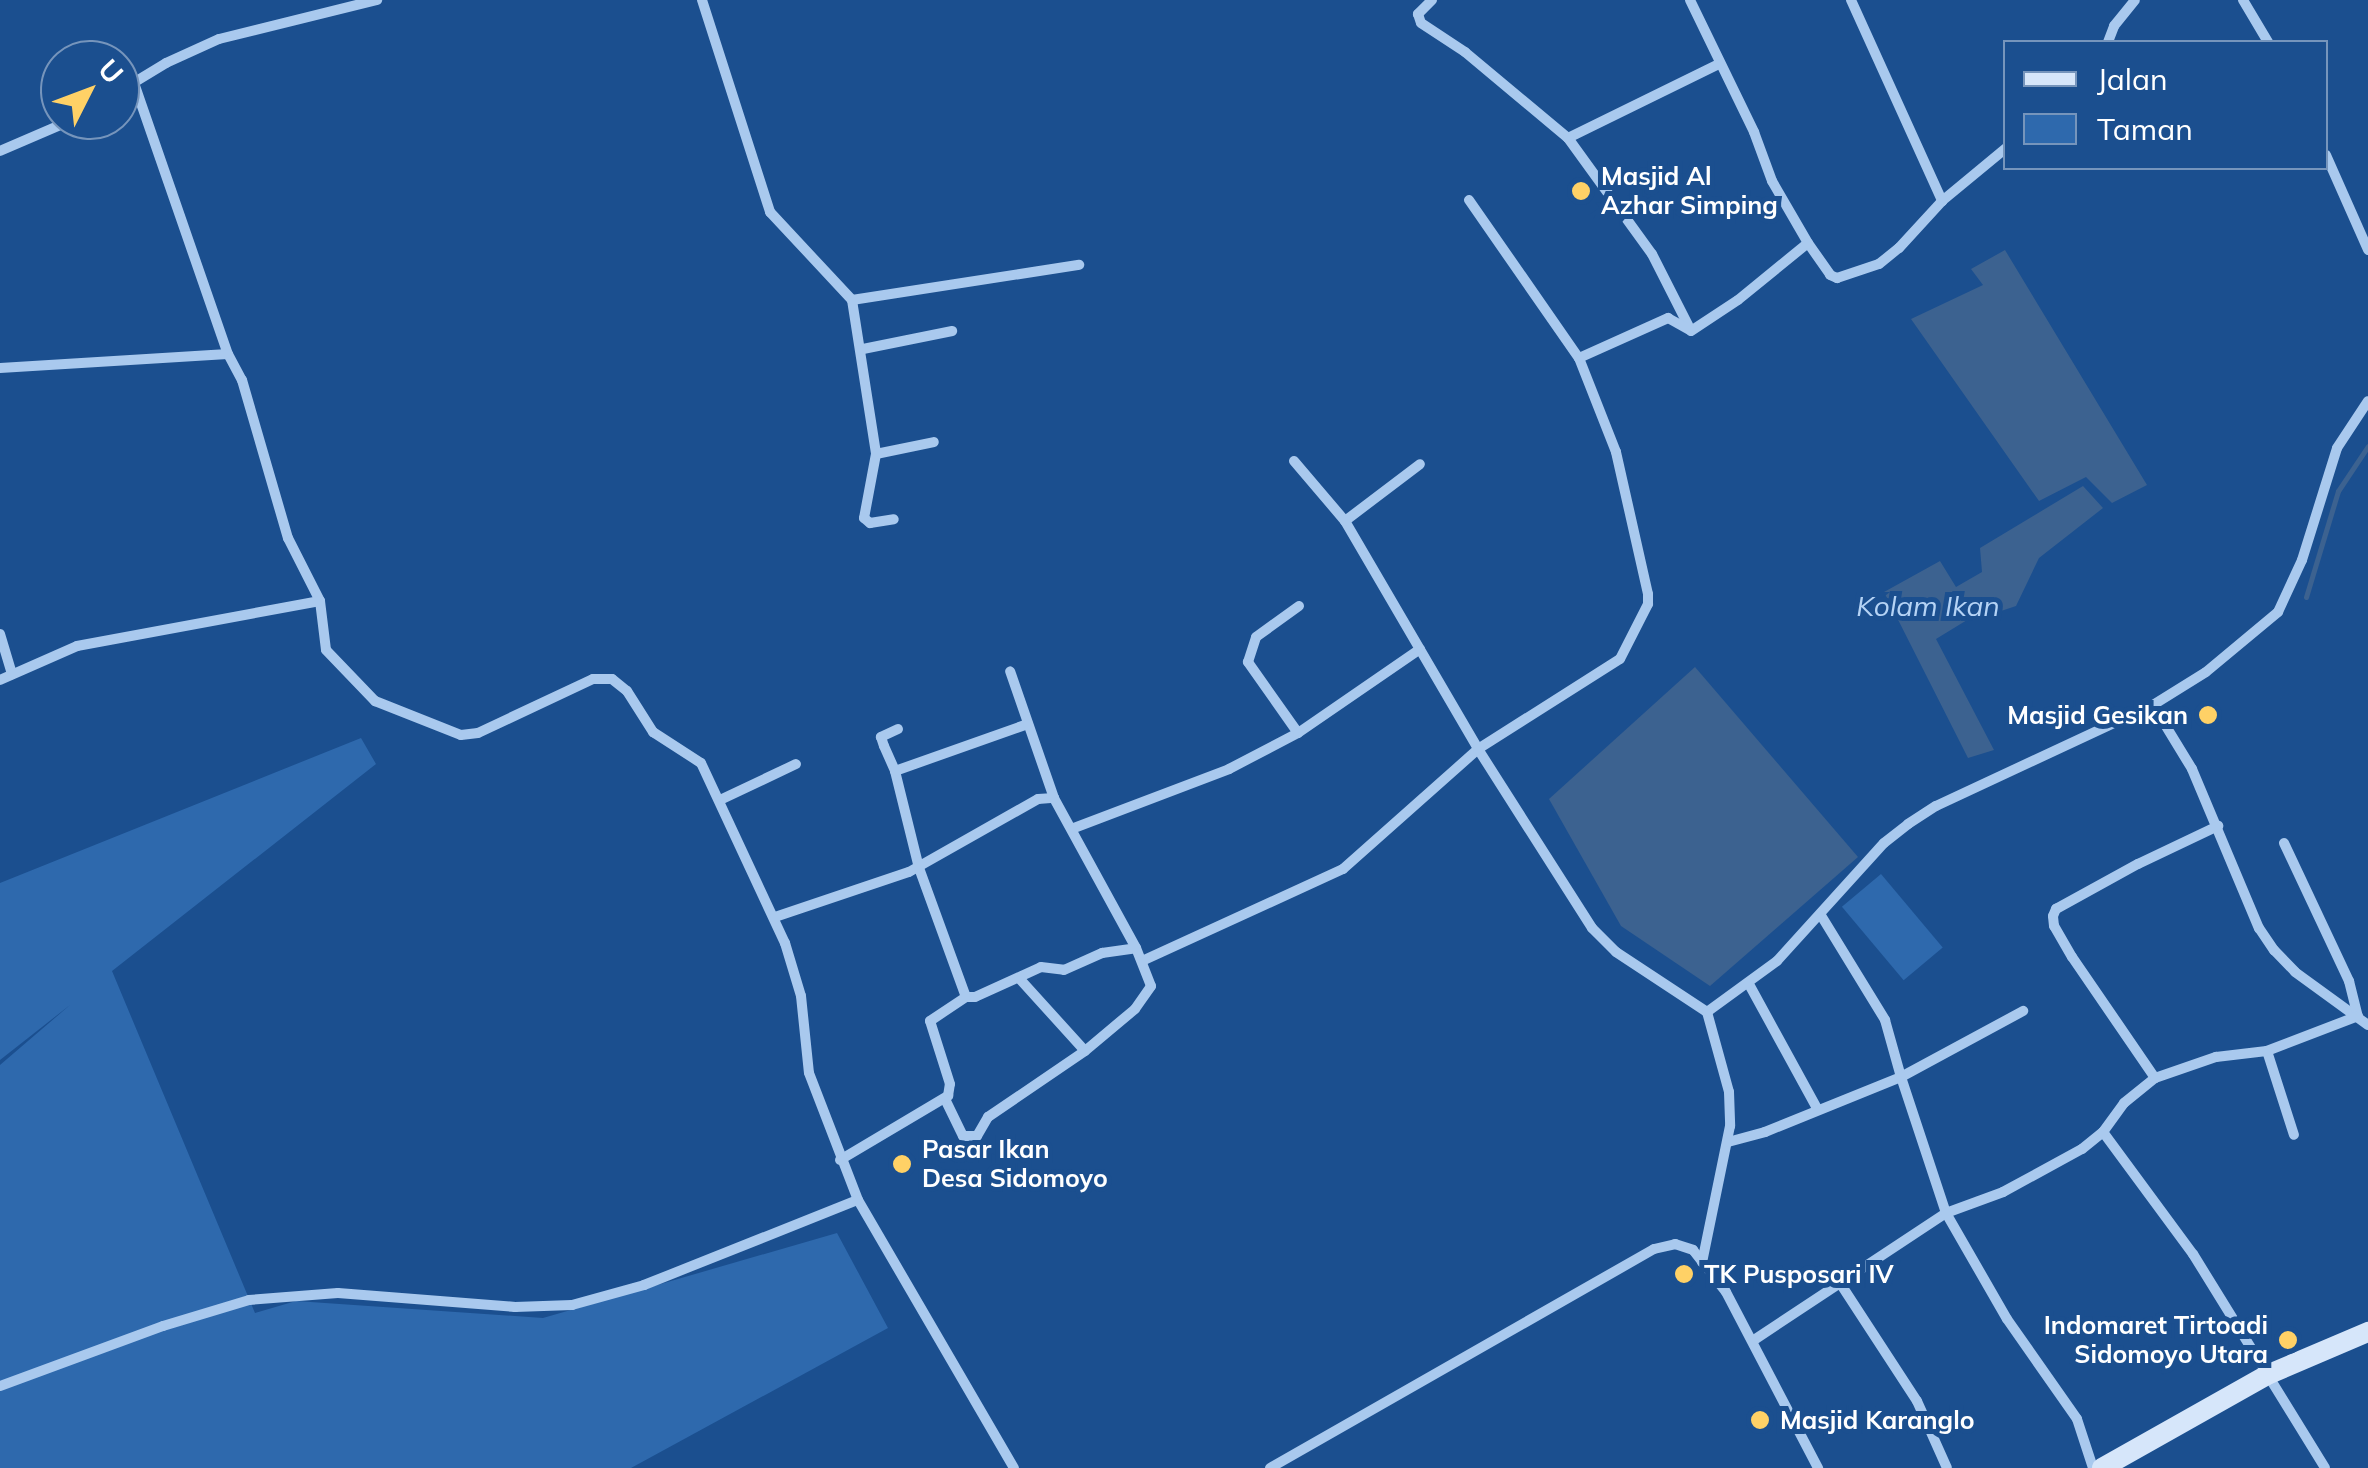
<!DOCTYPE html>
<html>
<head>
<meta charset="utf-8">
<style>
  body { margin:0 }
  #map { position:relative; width:2368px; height:1468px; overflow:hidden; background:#1b4f8f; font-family:Mulish,sans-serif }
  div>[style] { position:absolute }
  .green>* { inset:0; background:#2e69ad; transform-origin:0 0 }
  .water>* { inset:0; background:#3c6290 }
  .stream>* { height:5px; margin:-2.5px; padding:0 2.5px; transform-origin:2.5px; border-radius:2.5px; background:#3c6290 }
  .minor>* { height:10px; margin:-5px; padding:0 5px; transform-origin:5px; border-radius:5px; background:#a9c9ee }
  .secondary>* { height:20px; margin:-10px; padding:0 10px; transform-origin:10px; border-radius:10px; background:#d6e6fa }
  .dots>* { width:28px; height:28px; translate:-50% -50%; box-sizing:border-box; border:5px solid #1b4f8f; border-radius:50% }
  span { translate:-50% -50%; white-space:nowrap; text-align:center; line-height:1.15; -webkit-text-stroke:10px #1b4f8f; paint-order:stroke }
  .poi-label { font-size:25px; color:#fff; font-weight:700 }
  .left { translate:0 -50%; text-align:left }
  .right { translate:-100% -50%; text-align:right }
  .water-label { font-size:28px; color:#b5d3f5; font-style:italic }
  .legend { position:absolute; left:2003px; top:40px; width:325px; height:130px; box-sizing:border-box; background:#1b4f8f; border:2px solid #7695bc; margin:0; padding:12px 18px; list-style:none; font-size:30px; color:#fff }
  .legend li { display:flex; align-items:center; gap:20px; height:50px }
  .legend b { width:50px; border:2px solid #7695bc }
  .north { position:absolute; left:40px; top:40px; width:100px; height:100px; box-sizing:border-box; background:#1b4f8f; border:2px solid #7695bc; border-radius:50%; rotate:48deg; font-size:28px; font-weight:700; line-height:40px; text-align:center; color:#fff }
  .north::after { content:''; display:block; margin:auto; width:35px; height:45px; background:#ffd166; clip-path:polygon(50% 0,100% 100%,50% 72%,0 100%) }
</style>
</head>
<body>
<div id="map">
  <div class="green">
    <div style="clip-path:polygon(361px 738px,376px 764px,112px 971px,255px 1313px,296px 1301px,543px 1318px,837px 1233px,888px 1328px,631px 1468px,0 1468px,0 1065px,70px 1005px,0 1060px,0 883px)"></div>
    <div style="left:1881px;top:874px;width:96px;height:51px;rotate:50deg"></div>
  </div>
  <div class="water">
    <div style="clip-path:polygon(2005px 250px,2147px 485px,2112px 503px,2086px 477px,2039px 501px,1911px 319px,1983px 285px,1971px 269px)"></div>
    <div style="clip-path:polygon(2083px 486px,2103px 508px,2039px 558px,2016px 606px,1980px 618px,1960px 594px,1972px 617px,1936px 639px,1994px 750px,1968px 758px,1884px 592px,1940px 561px,1956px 587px,1982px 572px,1980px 548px)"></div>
    <div style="clip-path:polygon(1695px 667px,1858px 857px,1710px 986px,1621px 926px,1549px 799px)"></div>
  </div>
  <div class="stream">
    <div style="left:2306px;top:597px;width:111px;rotate:-73.2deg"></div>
    <div style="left:2338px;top:491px;width:54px;rotate:-56.3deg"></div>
  </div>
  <div class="minor">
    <div style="left:702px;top:0;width:223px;rotate:72.2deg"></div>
    <div style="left:770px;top:212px;width:120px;rotate:47deg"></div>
    <div style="left:852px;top:300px;width:156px;rotate:81.1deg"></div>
    <div style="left:876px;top:454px;width:65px;rotate:100.6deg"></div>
    <div style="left:864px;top:518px;width:8px;rotate:40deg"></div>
    <div style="left:870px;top:523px;width:24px;rotate:-9deg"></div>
    <div style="left:1432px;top:0;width:20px;rotate:135deg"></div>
    <div style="left:1418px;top:14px;width:9px;rotate:72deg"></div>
    <div style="left:1421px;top:23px;width:53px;rotate:33.4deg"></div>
    <div style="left:1465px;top:52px;width:134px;rotate:39.9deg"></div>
    <div style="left:1568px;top:138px;width:143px;rotate:54.1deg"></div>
    <div style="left:1652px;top:254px;width:80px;rotate:63.1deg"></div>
    <div style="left:1690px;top:0;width:147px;rotate:64.1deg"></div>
    <div style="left:1754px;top:132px;width:52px;rotate:69.8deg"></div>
    <div style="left:1772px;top:181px;width:72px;rotate:59.9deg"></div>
    <div style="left:1808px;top:243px;width:39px;rotate:55deg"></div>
    <div style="left:1830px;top:275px;width:8px;rotate:23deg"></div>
    <div style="left:1837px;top:278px;width:44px;rotate:-18.4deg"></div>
    <div style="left:1879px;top:264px;width:26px;rotate:-39deg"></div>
    <div style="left:1899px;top:248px;width:64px;rotate:-47.5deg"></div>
    <div style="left:1942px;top:201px;width:83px;rotate:-39.6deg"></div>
    <div style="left:1851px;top:0;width:221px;rotate:65.6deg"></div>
    <div style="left:2243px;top:0;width:49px;rotate:59.2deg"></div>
    <div style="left:2108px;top:42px;width:17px;rotate:-69deg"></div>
    <div style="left:2114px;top:26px;width:33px;rotate:-51deg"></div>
    <div style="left:134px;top:83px;width:287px;rotate:70.9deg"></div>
    <div style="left:228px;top:354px;width:30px;rotate:62deg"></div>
    <div style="left:242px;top:380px;width:165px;rotate:73.8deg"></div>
    <div style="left:288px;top:538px;width:71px;rotate:63.1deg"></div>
    <div style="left:320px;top:601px;width:49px;rotate:83deg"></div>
    <div style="left:326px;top:650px;width:71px;rotate:46.1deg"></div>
    <div style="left:375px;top:701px;width:92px;rotate:21.6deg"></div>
    <div style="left:461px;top:735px;width:17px;rotate:-7deg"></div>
    <div style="left:478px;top:733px;width:127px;rotate:-25.2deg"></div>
    <div style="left:593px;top:679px;width:19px"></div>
    <div style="left:612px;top:679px;width:19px;rotate:39deg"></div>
    <div style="left:627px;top:691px;width:49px;rotate:57.6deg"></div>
    <div style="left:653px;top:732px;width:57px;rotate:32.9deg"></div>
    <div style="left:701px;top:763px;width:199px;rotate:65deg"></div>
    <div style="left:785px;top:943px;width:55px;rotate:73.2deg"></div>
    <div style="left:801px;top:996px;width:77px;rotate:84.1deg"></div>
    <div style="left:809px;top:1073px;width:136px;rotate:68.9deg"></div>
    <div style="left:858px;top:1200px;width:310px;rotate:59.8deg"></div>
    <div style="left:120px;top:91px;width:54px;rotate:-31.3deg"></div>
    <div style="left:166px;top:63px;width:58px;rotate:-24.4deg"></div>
    <div style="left:219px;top:39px;width:163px;rotate:-13.9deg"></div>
    <div style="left:1568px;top:138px;width:168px;rotate:-26.1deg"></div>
    <div style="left:0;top:151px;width:78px;rotate:-23.3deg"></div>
    <div style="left:2326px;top:155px;width:104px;rotate:66.1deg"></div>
    <div style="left:1469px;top:200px;width:193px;rotate:55.2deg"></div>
    <div style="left:852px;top:300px;width:230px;rotate:-8.8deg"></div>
    <div style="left:1691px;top:331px;width:56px;rotate:-33.4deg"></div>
    <div style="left:1738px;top:300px;width:90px;rotate:-39.2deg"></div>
    <div style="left:863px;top:349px;width:91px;rotate:-11.4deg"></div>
    <div style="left:0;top:368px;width:228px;rotate:-3.5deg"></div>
    <div style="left:876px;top:454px;width:59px;rotate:-11.7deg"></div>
    <div style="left:1294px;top:461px;width:79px;rotate:49.6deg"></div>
    <div style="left:1345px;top:521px;width:264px;rotate:59.7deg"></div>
    <div style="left:1478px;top:749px;width:212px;rotate:57.5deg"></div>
    <div style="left:1592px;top:928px;width:34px;rotate:45deg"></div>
    <div style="left:1616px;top:952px;width:109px;rotate:33.4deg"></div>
    <div style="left:1707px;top:1012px;width:83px;rotate:74.6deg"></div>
    <div style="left:1729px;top:1092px;width:34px;rotate:88deg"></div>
    <div style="left:1730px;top:1126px;width:139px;rotate:101.6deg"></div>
    <div style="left:1345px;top:521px;width:94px;rotate:-37.2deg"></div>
    <div style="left:0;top:634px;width:42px;rotate:73.3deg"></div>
    <div style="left:0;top:680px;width:84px;rotate:-23.8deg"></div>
    <div style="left:77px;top:646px;width:247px;rotate:-10.5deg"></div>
    <div style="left:2153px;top:705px;width:75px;rotate:58.6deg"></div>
    <div style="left:2192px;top:769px;width:173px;rotate:67.2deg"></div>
    <div style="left:2259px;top:928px;width:27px;rotate:56deg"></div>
    <div style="left:2274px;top:950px;width:30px;rotate:46deg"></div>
    <div style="left:2295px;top:972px;width:90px;rotate:36deg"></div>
    <div style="left:898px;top:729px;width:19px;rotate:155deg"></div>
    <div style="left:881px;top:737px;width:9px;rotate:72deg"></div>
    <div style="left:884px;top:746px;width:27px;rotate:66deg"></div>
    <div style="left:895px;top:771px;width:100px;rotate:76.1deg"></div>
    <div style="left:919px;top:868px;width:137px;rotate:70deg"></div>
    <div style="left:966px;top:997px;width:9px"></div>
    <div style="left:975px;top:997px;width:72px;rotate:-24.4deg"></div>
    <div style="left:1041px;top:967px;width:23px;rotate:7deg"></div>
    <div style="left:1064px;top:970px;width:42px;rotate:-24.1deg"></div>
    <div style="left:1102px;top:953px;width:34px;rotate:-8deg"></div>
    <div style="left:1298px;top:733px;width:87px;rotate:-125.2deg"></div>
    <div style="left:1248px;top:662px;width:26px;rotate:-72deg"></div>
    <div style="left:1256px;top:637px;width:53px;rotate:-35.8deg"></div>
    <div style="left:895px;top:771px;width:141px;rotate:-19.5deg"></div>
    <div style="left:720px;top:800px;width:84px;rotate:-25.3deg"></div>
    <div style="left:1074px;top:828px;width:166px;rotate:-20.8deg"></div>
    <div style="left:1229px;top:769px;width:78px;rotate:-27.6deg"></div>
    <div style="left:1298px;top:733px;width:148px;rotate:-34.5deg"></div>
    <div style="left:2284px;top:843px;width:153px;rotate:64.8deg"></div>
    <div style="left:2349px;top:981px;width:36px;rotate:76deg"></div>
    <div style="left:2358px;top:1016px;width:97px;rotate:159deg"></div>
    <div style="left:2267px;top:1051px;width:88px;rotate:72.2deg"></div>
    <div style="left:775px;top:917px;width:141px;rotate:-18.6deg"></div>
    <div style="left:909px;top:872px;width:148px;rotate:-29.5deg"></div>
    <div style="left:1038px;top:799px;width:16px;rotate:-4deg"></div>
    <div style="left:1822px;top:917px;width:121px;rotate:58.5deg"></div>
    <div style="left:1885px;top:1020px;width:59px;rotate:74.3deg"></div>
    <div style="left:1901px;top:1077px;width:139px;rotate:-28.4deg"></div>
    <div style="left:1142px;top:961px;width:221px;rotate:-24.6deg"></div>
    <div style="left:1343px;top:869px;width:181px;rotate:-41.6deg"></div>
    <div style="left:1478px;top:749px;width:168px;rotate:-32.4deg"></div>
    <div style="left:1620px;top:659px;width:62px;rotate:-63deg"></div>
    <div style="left:1648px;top:604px;width:10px;rotate:-90deg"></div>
    <div style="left:1648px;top:594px;width:146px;rotate:-102.7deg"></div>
    <div style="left:1616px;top:452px;width:101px;rotate:-111.5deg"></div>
    <div style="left:1579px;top:358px;width:98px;rotate:-24.2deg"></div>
    <div style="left:1668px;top:318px;width:26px;rotate:29deg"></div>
    <div style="left:1019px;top:978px;width:98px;rotate:47.9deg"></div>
    <div style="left:1750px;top:986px;width:141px;rotate:61.3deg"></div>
    <div style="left:1707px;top:1012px;width:87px;rotate:-36.1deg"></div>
    <div style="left:1777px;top:961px;width:159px;rotate:-47.8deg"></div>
    <div style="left:1884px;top:843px;width:31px;rotate:-38deg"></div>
    <div style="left:1908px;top:824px;width:33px;rotate:-33deg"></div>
    <div style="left:1936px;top:806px;width:239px;rotate:-25deg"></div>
    <div style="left:2153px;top:705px;width:62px;rotate:-31.9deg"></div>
    <div style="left:2206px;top:672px;width:94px;rotate:-39.8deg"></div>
    <div style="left:2278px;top:612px;width:57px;rotate:-65.2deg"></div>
    <div style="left:2302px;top:560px;width:117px;rotate:-72.6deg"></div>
    <div style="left:2337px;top:448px;width:56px;rotate:-56.6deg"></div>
    <div style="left:2155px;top:1078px;width:147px;rotate:-124.4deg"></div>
    <div style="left:2072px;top:957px;width:36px;rotate:-120deg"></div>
    <div style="left:2054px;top:926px;width:10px;rotate:-96deg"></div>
    <div style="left:2053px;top:916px;width:8px;rotate:-67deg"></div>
    <div style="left:2056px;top:909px;width:94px;rotate:-28.8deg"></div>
    <div style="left:2138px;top:864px;width:89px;rotate:-25.4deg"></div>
    <div style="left:945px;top:1099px;width:41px;rotate:64.1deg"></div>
    <div style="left:963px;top:1136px;width:14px"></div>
    <div style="left:977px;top:1136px;width:22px;rotate:-60deg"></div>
    <div style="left:988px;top:1117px;width:117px;rotate:-34.2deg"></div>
    <div style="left:1085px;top:1051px;width:65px;rotate:-40deg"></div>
    <div style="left:1135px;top:1009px;width:28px;rotate:-55deg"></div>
    <div style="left:1151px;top:986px;width:41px;rotate:-111.5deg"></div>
    <div style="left:1136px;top:948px;width:171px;rotate:-118.7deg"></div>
    <div style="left:1054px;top:798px;width:134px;rotate:-109.1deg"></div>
    <div style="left:2103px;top:1132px;width:152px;rotate:53.6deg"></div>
    <div style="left:2193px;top:1254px;width:251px;rotate:58.3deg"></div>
    <div style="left:1728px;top:1142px;width:38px;rotate:-15deg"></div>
    <div style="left:1765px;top:1132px;width:147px;rotate:-22deg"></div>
    <div style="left:1901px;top:1077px;width:143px;rotate:71.7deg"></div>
    <div style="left:1946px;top:1213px;width:61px;rotate:-20.2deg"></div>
    <div style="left:2003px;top:1192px;width:90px;rotate:-28.6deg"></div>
    <div style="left:2082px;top:1149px;width:27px;rotate:-39deg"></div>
    <div style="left:2103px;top:1132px;width:36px;rotate:-54deg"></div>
    <div style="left:2124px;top:1103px;width:40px;rotate:-39deg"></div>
    <div style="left:2155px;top:1078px;width:65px;rotate:-19deg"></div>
    <div style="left:2216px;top:1057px;width:51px;rotate:-6.7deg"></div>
    <div style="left:840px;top:1160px;width:126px;rotate:-30.7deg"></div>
    <div style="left:948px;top:1096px;width:12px;rotate:-81deg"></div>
    <div style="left:950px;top:1084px;width:66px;rotate:-107.6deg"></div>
    <div style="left:930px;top:1021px;width:43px;rotate:-33.7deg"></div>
    <div style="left:1840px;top:1283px;width:141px;rotate:56.9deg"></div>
    <div style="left:1917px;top:1401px;width:73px;rotate:65.9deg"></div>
    <div style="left:1754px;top:1340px;width:230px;rotate:-33.5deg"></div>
    <div style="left:1946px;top:1213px;width:122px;rotate:60.1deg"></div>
    <div style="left:2007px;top:1319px;width:122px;rotate:55deg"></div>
    <div style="left:2077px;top:1419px;width:52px;rotate:71.9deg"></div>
    <div style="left:0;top:1386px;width:174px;rotate:-20.2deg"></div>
    <div style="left:163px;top:1326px;width:90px;rotate:-16.8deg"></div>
    <div style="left:249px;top:1300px;width:89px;rotate:-4.5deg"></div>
    <div style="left:338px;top:1293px;width:178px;rotate:4.5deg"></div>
    <div style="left:515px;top:1307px;width:57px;rotate:-2deg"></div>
    <div style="left:572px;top:1305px;width:75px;rotate:-15.5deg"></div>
    <div style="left:644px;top:1285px;width:230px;rotate:-21.7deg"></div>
    <div style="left:1270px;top:1468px;width:442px;rotate:-29.7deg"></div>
    <div style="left:1654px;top:1249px;width:22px;rotate:-13deg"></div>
    <div style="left:1675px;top:1244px;width:19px;rotate:18deg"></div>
    <div style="left:1693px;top:1250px;width:53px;rotate:51.8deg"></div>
    <div style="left:1726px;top:1292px;width:199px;rotate:62.4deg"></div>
  </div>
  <div class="secondary">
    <div style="left:2102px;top:1468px;width:189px;rotate:-29.4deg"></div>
    <div style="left:2267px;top:1375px;width:110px;rotate:-23.1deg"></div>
  </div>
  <div class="dots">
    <div style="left:1581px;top:191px;background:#ffd166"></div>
    <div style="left:2208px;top:715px;background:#ffd166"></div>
    <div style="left:902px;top:1164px;background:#ffd166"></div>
    <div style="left:1684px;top:1274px;background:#ffd166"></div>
    <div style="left:2288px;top:1340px;background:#ffd166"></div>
    <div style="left:1760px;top:1420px;background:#ffd166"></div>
  </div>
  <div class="poi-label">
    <span class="left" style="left:1601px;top:191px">Masjid Al<br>Azhar Simping</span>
    <span class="right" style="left:2188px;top:715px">Masjid Gesikan</span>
    <span class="left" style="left:922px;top:1164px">Pasar Ikan<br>Desa Sidomoyo</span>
    <span class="left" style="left:1704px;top:1274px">TK Pusposari IV</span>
    <span class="right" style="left:2268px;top:1340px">Indomaret Tirtoadi<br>Sidomoyo Utara</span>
    <span class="left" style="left:1780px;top:1420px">Masjid Karanglo</span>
  </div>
  <div class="water-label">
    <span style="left:1928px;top:606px">Kolam Ikan</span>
  </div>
  <ul class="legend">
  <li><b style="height:12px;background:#d6e6fa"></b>Jalan</li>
  <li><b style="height:28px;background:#2e69ad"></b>Taman</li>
  </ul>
  <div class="north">U</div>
</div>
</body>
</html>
